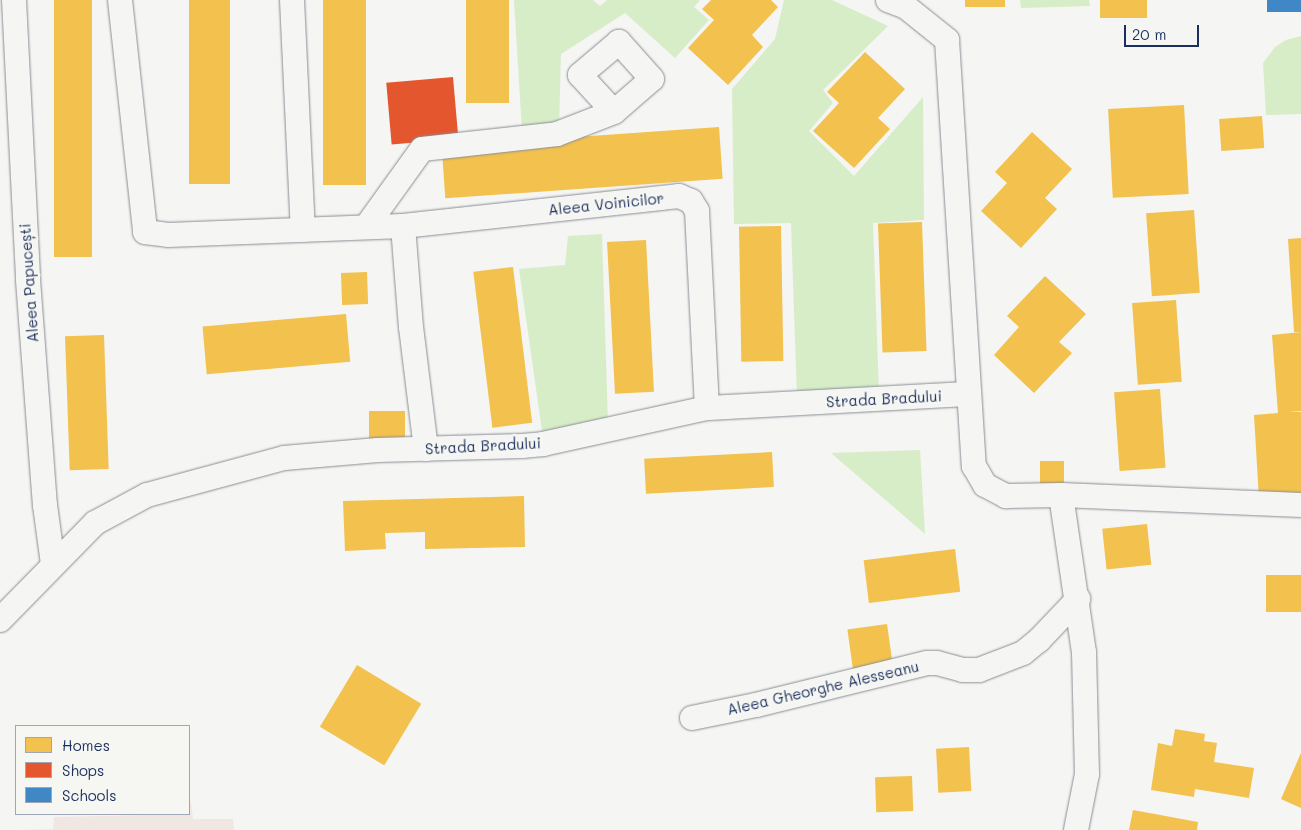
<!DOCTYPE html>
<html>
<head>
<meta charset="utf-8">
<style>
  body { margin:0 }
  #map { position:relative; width:1301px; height:830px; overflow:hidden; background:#f5f5f3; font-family:Mali,sans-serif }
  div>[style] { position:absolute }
  .built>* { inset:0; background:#f0e7e3 }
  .green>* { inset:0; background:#d6edc8 }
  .homes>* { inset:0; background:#f2c14e; transform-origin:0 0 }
  .shops>* { inset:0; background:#e4572e; transform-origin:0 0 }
  .schools>* { inset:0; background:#3f88c5; transform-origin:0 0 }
  .roads { filter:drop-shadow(0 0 1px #898d95) drop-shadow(0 0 1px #898d95) }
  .street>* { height:24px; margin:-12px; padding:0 12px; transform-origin:12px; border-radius:12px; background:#f5f5f3 }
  span { translate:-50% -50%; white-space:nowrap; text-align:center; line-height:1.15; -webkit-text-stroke:5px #f6f6f2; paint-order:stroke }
  .street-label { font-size:15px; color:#1b2f5e }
  .legend { position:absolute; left:15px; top:725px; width:175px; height:90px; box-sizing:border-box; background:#f6f6f2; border:1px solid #9ea6b7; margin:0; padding:6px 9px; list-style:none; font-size:15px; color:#1b2f5e }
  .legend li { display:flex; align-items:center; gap:10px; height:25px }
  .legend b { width:25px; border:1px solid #9ea6b7 }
  .scale { position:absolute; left:1124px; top:25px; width:75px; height:22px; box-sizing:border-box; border:2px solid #1b2f5e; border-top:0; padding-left:6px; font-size:15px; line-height:18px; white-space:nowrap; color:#1b2f5e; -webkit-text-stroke:4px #f6f6f2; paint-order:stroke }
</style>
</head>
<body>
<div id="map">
  <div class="built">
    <div style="clip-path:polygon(189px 802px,191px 802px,193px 819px,233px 819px,234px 830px,16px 830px,53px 829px,54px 817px,189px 814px)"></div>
  </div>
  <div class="green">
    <div style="clip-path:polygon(514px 0,593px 0,600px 6px,607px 0,700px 0,694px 7px,709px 20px,675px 58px,625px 13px,561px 54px,559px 128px,522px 131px)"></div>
    <div style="clip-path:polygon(784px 0,832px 0,888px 26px,823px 90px,833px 103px,809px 131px,854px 176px,923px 97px,924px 220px,873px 223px,879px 394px,797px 397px,791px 223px,734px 224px,732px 89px,775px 39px)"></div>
    <div style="clip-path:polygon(1020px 0,1089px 0,1090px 6px,1021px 8px)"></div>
    <div style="clip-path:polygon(1301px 36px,1301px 114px,1266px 115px,1263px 63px,1275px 47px,1286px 40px)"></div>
    <div style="clip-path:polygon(602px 234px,608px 424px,543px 438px,519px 269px,565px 265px,568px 236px)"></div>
    <div style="clip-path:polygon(920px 450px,925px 534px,831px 453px)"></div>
  </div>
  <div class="homes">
    <div style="left:54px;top:0;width:38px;height:257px"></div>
    <div style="left:189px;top:0;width:41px;height:184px"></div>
    <div style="left:323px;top:0;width:43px;height:185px"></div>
    <div style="left:466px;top:0;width:43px;height:103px"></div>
    <div style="clip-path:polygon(711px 0,771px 0,778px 7px,752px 35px,763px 47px,728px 85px,688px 48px,714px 20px,702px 9px)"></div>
    <div style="left:965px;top:0;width:40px;height:7px"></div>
    <div style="left:1100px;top:0;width:47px;height:18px"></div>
    <div style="clip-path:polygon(865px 52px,905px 89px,878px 118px,890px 129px,854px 168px,813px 131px,839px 103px,827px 92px)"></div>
    <div style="left:1184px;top:105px;width:89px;height:76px;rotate:87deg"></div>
    <div style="left:1262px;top:116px;width:32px;height:43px;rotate:86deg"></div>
    <div style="left:719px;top:127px;width:52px;height:278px;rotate:86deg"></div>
    <div style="clip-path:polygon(1032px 132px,1072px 169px,1045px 198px,1057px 209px,1021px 248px,981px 211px,1007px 183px,995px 172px)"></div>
    <div style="left:1194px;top:210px;width:83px;height:48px;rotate:86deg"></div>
    <div style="left:922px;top:222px;width:129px;height:44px;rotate:88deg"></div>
    <div style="left:781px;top:226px;width:135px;height:42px;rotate:89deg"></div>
    <div style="clip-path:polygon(1301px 238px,1301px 332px,1294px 332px,1288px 239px)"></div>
    <div style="left:646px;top:240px;width:152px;height:39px;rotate:87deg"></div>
    <div style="left:513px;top:267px;width:157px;height:40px;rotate:83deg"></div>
    <div style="left:367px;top:272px;width:32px;height:26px;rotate:88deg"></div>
    <div style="clip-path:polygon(1045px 276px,1086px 314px,1059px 342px,1072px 353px,1034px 393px,994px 355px,1019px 327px,1007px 316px)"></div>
    <div style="left:1176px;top:300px;width:82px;height:44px;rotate:86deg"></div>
    <div style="left:346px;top:314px;width:48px;height:144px;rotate:85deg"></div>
    <div style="clip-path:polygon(1301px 332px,1301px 411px,1289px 412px,1301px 412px,1301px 497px,1259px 499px,1254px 415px,1278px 413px,1272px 335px)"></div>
    <div style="left:104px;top:335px;width:134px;height:39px;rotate:88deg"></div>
    <div style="left:1160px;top:389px;width:79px;height:46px;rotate:86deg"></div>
    <div style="left:369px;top:411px;width:36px;height:34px"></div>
    <div style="left:772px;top:452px;width:35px;height:128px;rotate:87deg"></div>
    <div style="left:1040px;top:461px;width:24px;height:31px"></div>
    <div style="clip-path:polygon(524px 496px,525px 547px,425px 549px,425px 532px,385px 533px,386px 549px,345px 551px,343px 501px)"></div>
    <div style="left:1147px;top:524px;width:41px;height:45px;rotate:84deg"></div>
    <div style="left:955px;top:549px;width:43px;height:92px;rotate:83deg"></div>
    <div style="left:1301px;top:575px;width:37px;height:35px;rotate:90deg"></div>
    <div style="left:887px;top:624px;width:43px;height:40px;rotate:82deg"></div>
    <div style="left:357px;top:665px;width:75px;height:72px;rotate:31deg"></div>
    <div style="clip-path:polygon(1175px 729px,1205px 734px,1204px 741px,1217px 743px,1214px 762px,1254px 768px,1249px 798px,1195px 789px,1194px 797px,1151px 790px,1158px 743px,1172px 746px)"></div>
    <div style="left:969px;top:747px;width:44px;height:33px;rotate:87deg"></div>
    <div style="clip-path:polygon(1301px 753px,1301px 808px,1281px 799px)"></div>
    <div style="left:912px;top:776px;width:35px;height:37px;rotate:88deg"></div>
    <div style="clip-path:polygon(1133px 810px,1198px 822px,1197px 830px,1129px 830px)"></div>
  </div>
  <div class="shops">
    <div style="left:453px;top:77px;width:62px;height:67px;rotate:85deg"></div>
  </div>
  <div class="schools">
    <div style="left:1267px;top:0;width:34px;height:12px"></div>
  </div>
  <div class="roads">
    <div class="street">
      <div style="left:14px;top:0;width:280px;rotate:87.1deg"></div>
      <div style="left:28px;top:280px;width:226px;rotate:85.7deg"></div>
      <div style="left:45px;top:505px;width:60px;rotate:82.3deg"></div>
      <div style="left:120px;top:0;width:233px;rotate:83.8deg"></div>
      <div style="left:145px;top:232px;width:23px;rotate:7deg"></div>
      <div style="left:168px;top:235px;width:235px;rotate:-2.2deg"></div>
      <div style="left:403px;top:226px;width:278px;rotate:-6.2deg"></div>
      <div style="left:679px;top:196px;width:13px;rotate:23deg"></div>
      <div style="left:691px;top:201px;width:12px;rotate:59deg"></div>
      <div style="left:697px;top:211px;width:197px;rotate:87.1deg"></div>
      <div style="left:292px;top:0;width:230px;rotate:87.3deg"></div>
      <div style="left:888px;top:0;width:19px;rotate:21deg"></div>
      <div style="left:906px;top:7px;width:53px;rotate:38.8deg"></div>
      <div style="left:947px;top:40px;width:427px;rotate:86.4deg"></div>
      <div style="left:974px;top:466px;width:22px;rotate:60deg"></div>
      <div style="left:985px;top:485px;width:24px;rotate:28deg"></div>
      <div style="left:1006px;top:496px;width:55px;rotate:-1deg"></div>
      <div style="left:1061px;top:495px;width:240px;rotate:2.4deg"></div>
      <div style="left:403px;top:226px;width:101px;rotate:85.5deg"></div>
      <div style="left:411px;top:327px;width:123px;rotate:83deg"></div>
      <div style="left:366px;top:227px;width:96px;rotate:-54.3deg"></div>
      <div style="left:422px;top:149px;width:136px;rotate:-6.3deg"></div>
      <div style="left:557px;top:134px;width:61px;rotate:-21.1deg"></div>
      <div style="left:614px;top:112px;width:50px;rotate:-41deg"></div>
      <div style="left:652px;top:79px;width:50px;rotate:-131.7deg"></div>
      <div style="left:619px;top:42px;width:51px;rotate:139.8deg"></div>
      <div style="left:580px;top:75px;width:50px;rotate:47.4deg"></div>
      <div style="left:1061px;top:495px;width:159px;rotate:81.7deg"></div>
      <div style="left:1084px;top:652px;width:122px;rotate:88.6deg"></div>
      <div style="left:1087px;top:774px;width:57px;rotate:101.1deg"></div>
      <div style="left:0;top:620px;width:136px;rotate:-45.6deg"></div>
      <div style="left:95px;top:523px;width:59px;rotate:-28.3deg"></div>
      <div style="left:147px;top:495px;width:142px;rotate:-15.1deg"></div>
      <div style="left:284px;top:458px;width:94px;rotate:-4.9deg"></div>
      <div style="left:378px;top:450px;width:144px;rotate:-1.6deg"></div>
      <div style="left:522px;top:446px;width:21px;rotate:-5deg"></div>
      <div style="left:543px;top:444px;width:168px;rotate:-12.4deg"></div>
      <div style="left:707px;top:408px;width:262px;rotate:-3.1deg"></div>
      <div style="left:692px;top:718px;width:65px;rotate:-11.5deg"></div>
      <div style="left:756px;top:705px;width:176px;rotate:-13.8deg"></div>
      <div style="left:927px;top:663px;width:10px"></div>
      <div style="left:937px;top:663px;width:27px;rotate:15deg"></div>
      <div style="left:963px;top:670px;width:16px"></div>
      <div style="left:979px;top:670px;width:47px;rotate:-21.1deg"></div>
      <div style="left:1023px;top:653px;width:21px;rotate:-39deg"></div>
      <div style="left:1039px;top:640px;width:57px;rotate:-46.4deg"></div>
    </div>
  </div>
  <div class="street-label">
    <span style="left:606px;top:204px;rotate:-6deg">Aleea Voinicilor</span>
    <span style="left:29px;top:283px;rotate:-94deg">Aleea Papucești</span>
    <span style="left:884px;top:399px;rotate:-3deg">Strada Bradului</span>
    <span style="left:483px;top:446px;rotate:-3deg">Strada Bradului</span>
    <span style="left:823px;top:688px;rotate:-13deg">Aleea Gheorghe Alesseanu</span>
  </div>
  <ul class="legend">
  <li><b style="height:14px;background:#f2c14e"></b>Homes</li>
  <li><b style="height:14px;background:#e4572e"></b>Shops</li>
  <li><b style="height:14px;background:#3f88c5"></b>Schools</li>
  </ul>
  <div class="scale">20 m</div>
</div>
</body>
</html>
